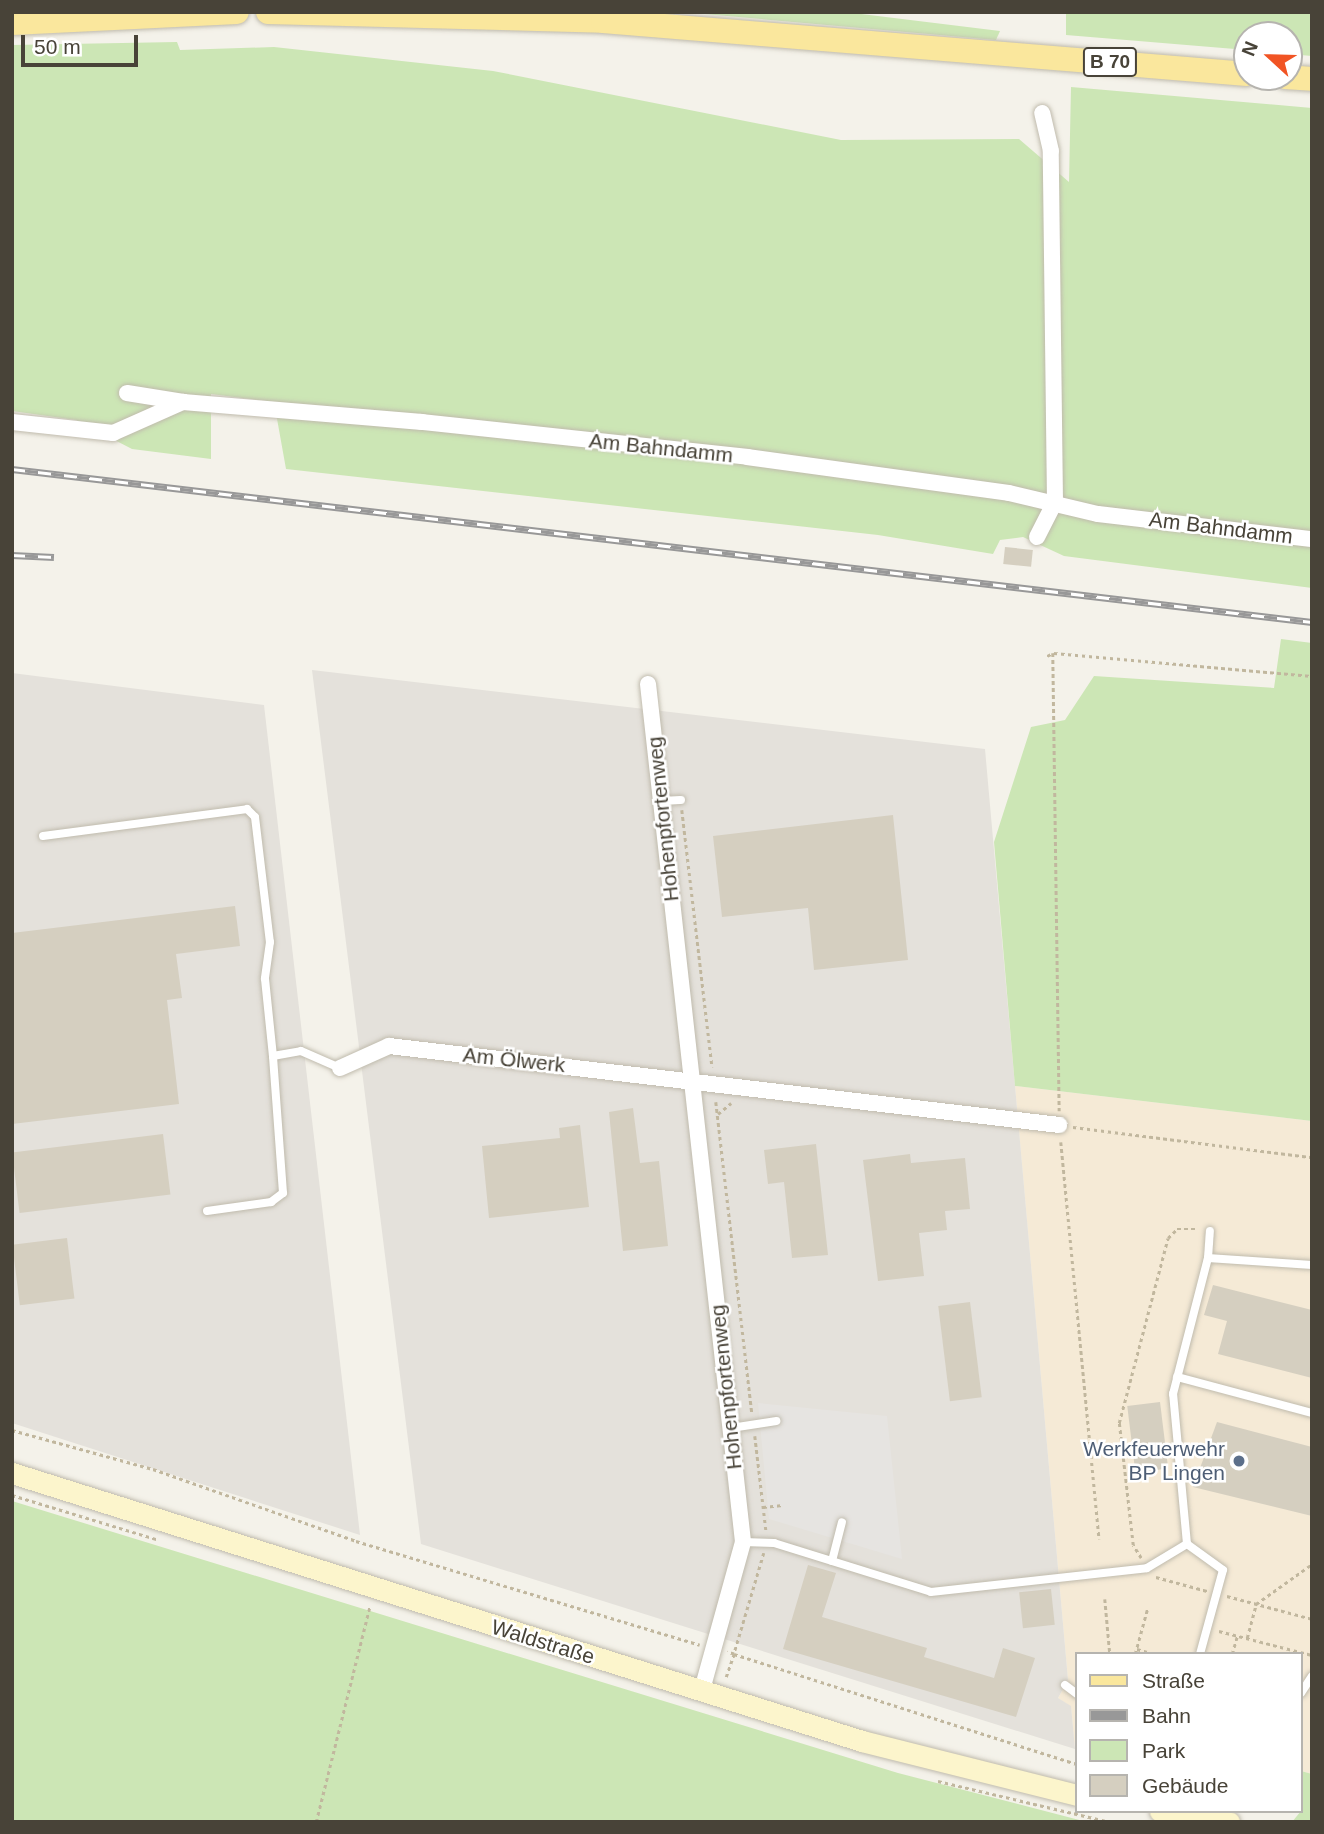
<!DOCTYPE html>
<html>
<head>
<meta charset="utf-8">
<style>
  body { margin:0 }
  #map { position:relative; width:1324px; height:1834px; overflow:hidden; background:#f4f2ea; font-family:Arial,sans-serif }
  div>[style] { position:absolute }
  .commercial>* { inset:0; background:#f5ead6 }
  .industrial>* { inset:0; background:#e4e1db }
  .green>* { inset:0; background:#cce6b5 }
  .parking>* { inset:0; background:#e6e4e1 }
  .building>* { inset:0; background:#d5cfc0; transform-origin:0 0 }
  .path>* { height:2.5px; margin-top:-1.25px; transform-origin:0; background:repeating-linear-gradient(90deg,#c1b79e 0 3.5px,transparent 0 7px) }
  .roads { filter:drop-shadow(0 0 2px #c0bbad) drop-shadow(0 0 2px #c0bbad) }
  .lane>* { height:8px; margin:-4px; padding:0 4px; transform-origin:4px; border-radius:4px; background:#fff }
  .street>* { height:16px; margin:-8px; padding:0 8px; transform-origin:8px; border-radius:8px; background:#fff }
  .secondary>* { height:21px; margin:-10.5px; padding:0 10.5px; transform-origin:10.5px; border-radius:10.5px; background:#fcf5cc }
  .primary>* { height:24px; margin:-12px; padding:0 12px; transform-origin:12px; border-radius:12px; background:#fae79d }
  .rail>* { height:7px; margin-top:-3.5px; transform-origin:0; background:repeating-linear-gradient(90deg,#fff 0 13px,#989898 0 26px); box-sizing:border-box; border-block:2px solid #989898 }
  .dots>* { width:19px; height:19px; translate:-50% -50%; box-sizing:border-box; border:4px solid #fff; border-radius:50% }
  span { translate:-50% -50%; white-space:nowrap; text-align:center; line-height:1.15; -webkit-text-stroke:5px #fff; paint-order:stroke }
  .shield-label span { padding:2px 5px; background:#fff; border:2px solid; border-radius:5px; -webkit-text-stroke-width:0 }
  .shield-label { font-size:19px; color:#484338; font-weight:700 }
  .street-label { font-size:21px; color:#484338 }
  .service-label { font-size:21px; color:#4e5e75 }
  .right { translate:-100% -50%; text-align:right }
  .frame { position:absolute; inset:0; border:14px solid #484338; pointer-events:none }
  .legend { position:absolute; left:1075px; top:1652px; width:228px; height:161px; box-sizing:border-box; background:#fff; border:2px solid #b6b4af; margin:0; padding:9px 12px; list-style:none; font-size:21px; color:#484338 }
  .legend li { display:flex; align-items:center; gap:14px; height:35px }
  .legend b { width:35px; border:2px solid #b6b4af }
  .north { position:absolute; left:1233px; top:21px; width:70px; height:70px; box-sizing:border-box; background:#fff; border:2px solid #b6b4af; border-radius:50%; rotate:292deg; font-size:19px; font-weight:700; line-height:28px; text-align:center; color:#484338 }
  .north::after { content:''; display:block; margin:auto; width:24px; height:32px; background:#f15424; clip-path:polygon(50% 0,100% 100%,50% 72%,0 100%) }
  .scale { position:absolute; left:21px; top:35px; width:117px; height:32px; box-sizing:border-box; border:4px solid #484338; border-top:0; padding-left:9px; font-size:21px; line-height:24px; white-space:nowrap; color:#484338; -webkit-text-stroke:5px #fff; paint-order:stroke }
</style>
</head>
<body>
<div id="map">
  <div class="commercial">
    <div style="clip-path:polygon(1015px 1086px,1312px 1121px,1312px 1774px,1301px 1771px,1301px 1654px,1077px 1654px,1075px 1749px,1071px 1707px,1058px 1698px,1068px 1680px)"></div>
  </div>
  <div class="industrial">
    <div style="clip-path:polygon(312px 670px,985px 749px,1068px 1680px,1058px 1698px,1071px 1706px,1075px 1749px,421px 1544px)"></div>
    <div style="clip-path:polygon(12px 673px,264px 705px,360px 1535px,12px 1423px)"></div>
  </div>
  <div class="green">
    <div style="clip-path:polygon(682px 12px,845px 12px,1000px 31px,996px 40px)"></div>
    <div style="clip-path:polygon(1066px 12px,1312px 12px,1312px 56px,1289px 54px,1289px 35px,1247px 35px,1247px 50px,1066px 35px)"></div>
    <div style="clip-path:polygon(177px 42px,180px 50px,274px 47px,493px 71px,841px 140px,1019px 139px,1069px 182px,1071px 87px,1312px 108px,1312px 588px,1064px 556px,1023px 537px,1000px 540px,993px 554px,878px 535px,286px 469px,274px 402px,211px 394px,211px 459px,132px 449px,76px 420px,12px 411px,12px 45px)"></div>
    <div style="clip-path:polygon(1281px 639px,1312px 643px,1312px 1121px,1015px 1086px,994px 842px,1031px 727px,1065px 720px,1094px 676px,1274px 688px)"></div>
    <div style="clip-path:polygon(12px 1501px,898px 1773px,1087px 1822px,12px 1822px)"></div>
    <div style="clip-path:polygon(1301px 1771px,1312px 1774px,1312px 1822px,1292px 1822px,1301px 1811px)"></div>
  </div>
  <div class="parking">
    <div style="clip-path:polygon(758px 1403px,887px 1416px,902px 1559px,769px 1519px)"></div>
  </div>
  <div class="building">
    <div style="left:1005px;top:547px;width:28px;height:17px;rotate:6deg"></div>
    <div style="clip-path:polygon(893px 815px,908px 960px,814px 970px,808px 908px,722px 917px,713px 836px)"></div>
    <div style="clip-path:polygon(235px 906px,240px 946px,176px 954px,182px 998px,167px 1000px,179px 1104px,12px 1124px,12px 933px)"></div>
    <div style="clip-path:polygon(633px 1108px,640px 1163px,659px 1161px,668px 1246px,623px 1251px,609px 1112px)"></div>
    <div style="clip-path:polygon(580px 1125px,589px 1207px,489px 1218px,482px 1146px,560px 1138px,559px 1128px)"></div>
    <div style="left:163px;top:1134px;width:61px;height:152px;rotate:83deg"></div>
    <div style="clip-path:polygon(816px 1144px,828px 1255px,792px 1258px,784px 1182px,768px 1184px,764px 1150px)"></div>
    <div style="clip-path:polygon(910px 1154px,911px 1163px,965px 1158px,970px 1209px,945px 1211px,947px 1230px,919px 1233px,924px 1276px,878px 1281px,863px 1160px)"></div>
    <div style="left:67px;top:1238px;width:61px;height:55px;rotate:83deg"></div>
    <div style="clip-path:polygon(1213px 1285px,1312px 1310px,1312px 1378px,1218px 1354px,1227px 1321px,1204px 1315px)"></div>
    <div style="left:970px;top:1302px;width:96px;height:32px;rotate:83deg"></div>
    <div style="left:1160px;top:1402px;width:67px;height:33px;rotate:83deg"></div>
    <div style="clip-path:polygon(1217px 1422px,1312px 1447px,1312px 1516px,1193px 1487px)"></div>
    <div style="clip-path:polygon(808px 1565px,836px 1573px,822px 1617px,927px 1648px,924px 1657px,994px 1678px,1003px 1648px,1035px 1658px,1016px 1717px,783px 1649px)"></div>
    <div style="left:1051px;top:1589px;width:36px;height:32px;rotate:84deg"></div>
  </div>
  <div class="path">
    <div style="left:1054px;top:653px;width:259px;rotate:5.1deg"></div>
    <div style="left:1047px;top:656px;width:7px;rotate:-27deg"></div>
    <div style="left:1053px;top:653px;width:458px;rotate:89.2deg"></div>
    <div style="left:682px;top:810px;width:259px;rotate:83.3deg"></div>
    <div style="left:716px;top:1102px;width:312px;rotate:83.4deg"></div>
    <div style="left:718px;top:1114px;width:17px;rotate:-40deg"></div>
    <div style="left:1073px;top:1127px;width:241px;rotate:7.2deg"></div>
    <div style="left:1061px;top:1142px;width:399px;rotate:84.5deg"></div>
    <div style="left:12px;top:1430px;width:146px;rotate:15.5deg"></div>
    <div style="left:153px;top:1469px;width:215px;rotate:19.5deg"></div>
    <div style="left:356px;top:1541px;width:359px;rotate:16.8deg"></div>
    <div style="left:755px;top:1436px;width:95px;rotate:83.3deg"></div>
    <div style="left:12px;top:1495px;width:151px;rotate:17deg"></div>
    <div style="left:763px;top:1507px;width:20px;rotate:-6deg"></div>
    <div style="left:764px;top:1553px;width:105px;rotate:106.5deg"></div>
    <div style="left:734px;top:1654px;width:360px;rotate:17.8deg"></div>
    <div style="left:1141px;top:1558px;width:15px;rotate:-122deg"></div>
    <div style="left:1133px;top:1545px;width:123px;rotate:-96.5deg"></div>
    <div style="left:1119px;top:1423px;width:191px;rotate:-75.2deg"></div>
    <div style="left:1168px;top:1238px;width:13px;rotate:-45deg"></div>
    <div style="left:1177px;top:1229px;width:21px"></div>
    <div style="left:1156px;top:1577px;width:53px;rotate:15.4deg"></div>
    <div style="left:1227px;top:1596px;width:88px;rotate:15.1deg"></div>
    <div style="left:1105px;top:1599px;width:55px;rotate:84.8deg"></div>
    <div style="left:1219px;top:1631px;width:96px;rotate:14.5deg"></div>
    <div style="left:1247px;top:1638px;width:35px;rotate:-75deg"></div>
    <div style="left:1256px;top:1604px;width:69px;rotate:-35.5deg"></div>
    <div style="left:1137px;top:1649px;width:18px;rotate:16deg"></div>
    <div style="left:1135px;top:1654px;width:46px;rotate:-74.7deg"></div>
    <div style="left:1232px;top:1654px;width:18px;rotate:-74deg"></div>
    <div style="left:726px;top:1677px;width:24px;rotate:-71deg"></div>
    <div style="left:734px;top:1654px;width:7px;rotate:-164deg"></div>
    <div style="left:938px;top:1781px;width:177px;rotate:13.4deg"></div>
    <div style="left:316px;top:1822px;width:223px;rotate:-76deg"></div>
  </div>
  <div class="roads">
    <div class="lane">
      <div style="left:661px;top:801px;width:20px;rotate:-3deg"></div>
      <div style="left:43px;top:836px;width:206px;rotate:-7.5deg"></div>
      <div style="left:247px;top:809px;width:11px;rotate:45deg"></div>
      <div style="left:255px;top:817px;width:126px;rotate:83.2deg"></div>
      <div style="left:270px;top:942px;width:37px;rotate:98deg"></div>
      <div style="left:265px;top:979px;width:77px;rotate:84.1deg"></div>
      <div style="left:207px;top:1211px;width:65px;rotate:-8deg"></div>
      <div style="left:271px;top:1202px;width:15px;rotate:-37deg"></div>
      <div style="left:283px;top:1193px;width:137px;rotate:-94.2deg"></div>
      <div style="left:273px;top:1056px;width:28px;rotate:-10deg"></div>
      <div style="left:301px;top:1051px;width:43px;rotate:23.6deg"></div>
      <div style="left:1208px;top:1258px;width:27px;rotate:-86deg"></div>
      <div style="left:1177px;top:1377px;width:140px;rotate:14.9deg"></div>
      <div style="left:731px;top:1428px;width:46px;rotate:-8.8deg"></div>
      <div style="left:743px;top:1542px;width:31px;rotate:2deg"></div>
      <div style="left:774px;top:1543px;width:164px;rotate:17.3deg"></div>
      <div style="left:931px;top:1592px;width:217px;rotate:-6.3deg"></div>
      <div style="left:1147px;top:1568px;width:47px;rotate:-31deg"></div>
      <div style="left:832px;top:1561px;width:40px;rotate:-75.6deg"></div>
      <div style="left:1200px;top:1654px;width:87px;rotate:-74.7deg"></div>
      <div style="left:1223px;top:1570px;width:44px;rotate:-144.2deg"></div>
      <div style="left:1187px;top:1544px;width:151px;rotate:-95.3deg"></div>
      <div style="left:1173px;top:1394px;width:140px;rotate:-75.6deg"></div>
      <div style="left:1208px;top:1258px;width:104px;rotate:3.9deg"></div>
      <div style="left:1065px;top:1685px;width:15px;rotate:37deg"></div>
      <div style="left:1301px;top:1693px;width:20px;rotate:-57deg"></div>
    </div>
    <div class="street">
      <div style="left:127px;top:393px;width:57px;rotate:9.1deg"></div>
      <div style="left:12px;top:422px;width:102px;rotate:6.2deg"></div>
      <div style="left:113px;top:433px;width:77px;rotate:-23.9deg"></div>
      <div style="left:183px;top:402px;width:240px;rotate:4.8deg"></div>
      <div style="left:422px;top:422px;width:327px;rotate:6.1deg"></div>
      <div style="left:747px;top:457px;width:264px;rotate:7.8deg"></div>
      <div style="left:1009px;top:493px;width:91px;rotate:13.3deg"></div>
      <div style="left:1098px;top:514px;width:215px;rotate:6.7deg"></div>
      <div style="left:1037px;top:537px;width:39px;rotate:-63deg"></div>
      <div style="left:1055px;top:502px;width:351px;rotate:-90.7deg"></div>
      <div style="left:1051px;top:151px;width:39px;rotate:-103deg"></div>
      <div style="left:648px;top:684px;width:863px;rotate:83.68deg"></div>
      <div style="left:743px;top:1542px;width:154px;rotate:105.5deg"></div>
      <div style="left:340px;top:1068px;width:54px;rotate:-24.2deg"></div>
      <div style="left:389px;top:1046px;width:675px;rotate:6.72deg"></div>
    </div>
    <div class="secondary">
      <div style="left:12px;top:1473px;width:891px;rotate:17.5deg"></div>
      <div style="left:862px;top:1741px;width:222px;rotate:14.1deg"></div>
      <div style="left:1160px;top:1811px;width:70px;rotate:9.1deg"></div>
    </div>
    <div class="primary">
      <div style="left:268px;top:12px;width:335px;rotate:1.5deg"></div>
      <div style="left:603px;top:21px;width:646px;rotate:4.7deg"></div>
      <div style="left:12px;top:23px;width:225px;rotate:-2.8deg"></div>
      <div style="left:1285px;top:77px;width:27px;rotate:4deg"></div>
    </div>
  </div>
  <div class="rail">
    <div style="left:12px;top:469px;width:1309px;rotate:6.71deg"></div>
    <div style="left:12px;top:555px;width:42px;rotate:2.7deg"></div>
  </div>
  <div class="dots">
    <div style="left:1239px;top:1461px;background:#5c6f8a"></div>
  </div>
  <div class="shield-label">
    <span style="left:1110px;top:62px">B 70</span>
  </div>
  <div class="street-label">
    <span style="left:661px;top:448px;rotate:6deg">Am Bahndamm</span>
    <span style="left:1221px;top:528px;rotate:7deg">Am Bahndamm</span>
    <span style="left:663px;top:819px;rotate:-96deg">Hohenpfortenweg</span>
    <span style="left:514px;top:1060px;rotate:6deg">Am Ölwerk</span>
    <span style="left:726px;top:1387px;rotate:-96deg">Hohenpfortenweg</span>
    <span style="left:543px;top:1642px;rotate:17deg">Waldstraße</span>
  </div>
  <div class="service-label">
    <span class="right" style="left:1225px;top:1461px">Werkfeuerwehr<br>BP Lingen</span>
  </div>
  <div class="frame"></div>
  <ul class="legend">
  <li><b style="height:9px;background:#fae79d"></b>Straße</li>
  <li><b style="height:9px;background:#989898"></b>Bahn</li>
  <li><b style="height:19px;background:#cce6b5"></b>Park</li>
  <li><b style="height:19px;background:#d5cfc0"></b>Gebäude</li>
  </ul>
  <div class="north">N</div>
  <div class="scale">50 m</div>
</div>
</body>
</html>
